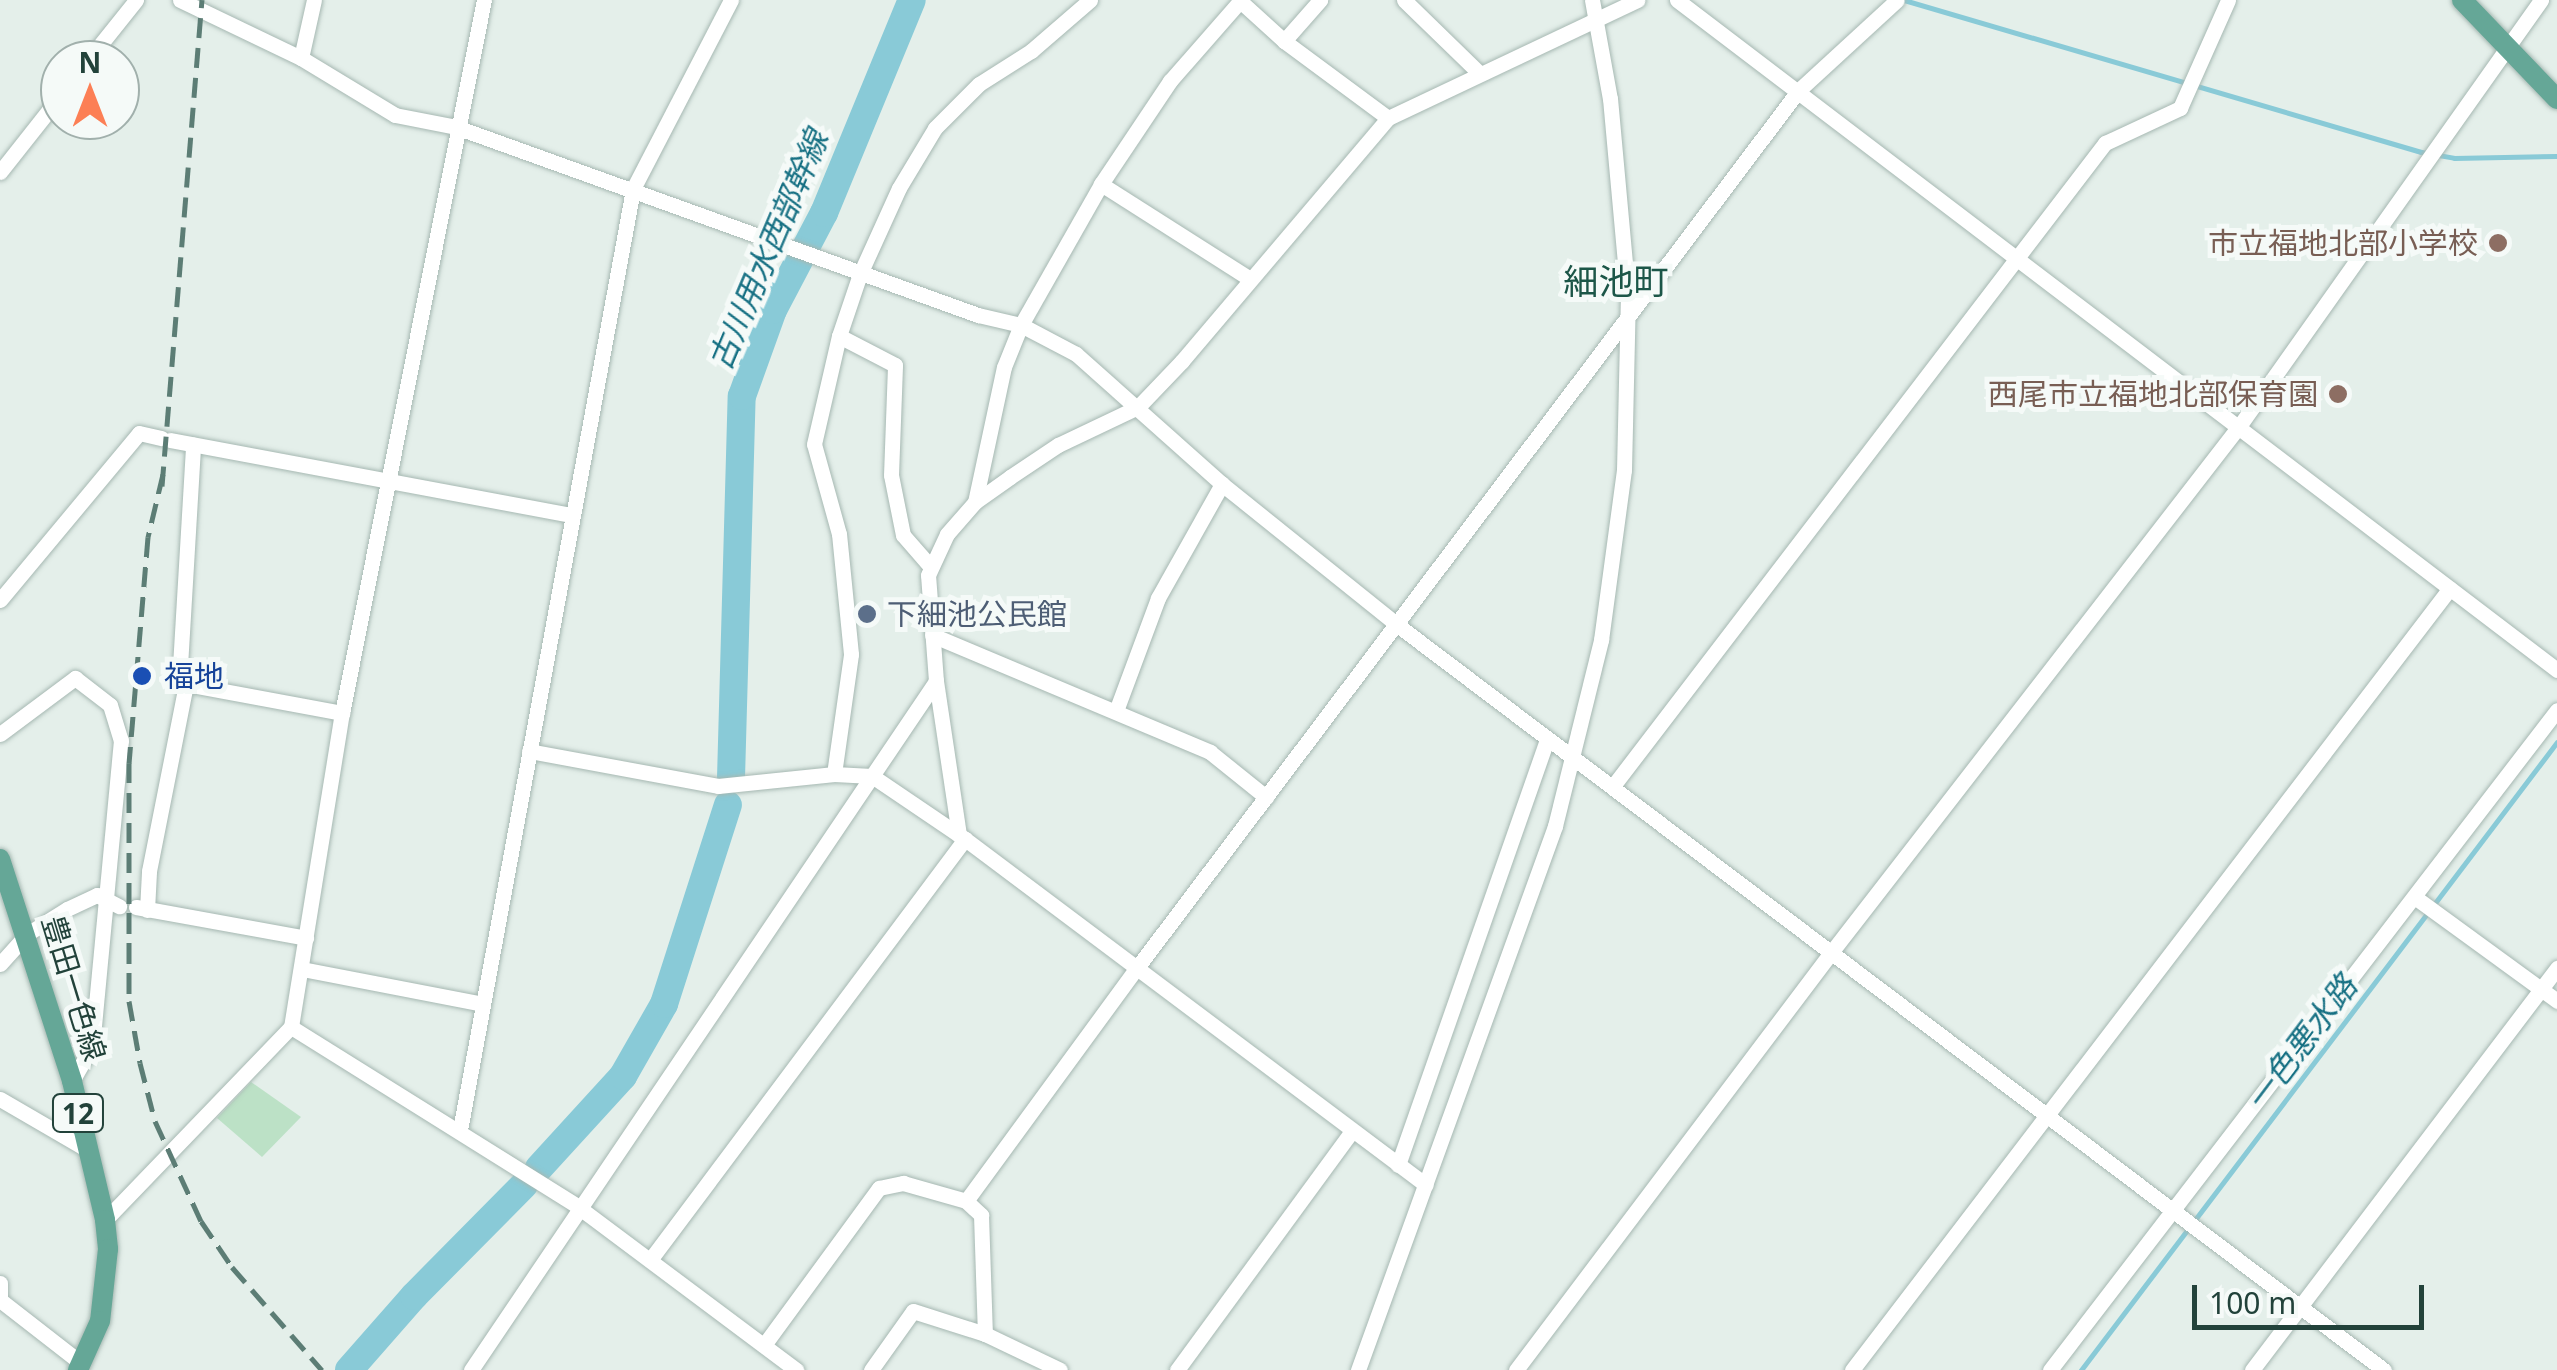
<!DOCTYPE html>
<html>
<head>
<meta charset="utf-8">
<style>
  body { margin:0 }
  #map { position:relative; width:2557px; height:1370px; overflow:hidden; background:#e4efea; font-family:"Noto Sans","Noto Sans JP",sans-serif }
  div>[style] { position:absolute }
  .green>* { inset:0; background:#bce1c6 }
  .stream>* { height:5px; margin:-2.5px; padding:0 2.5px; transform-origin:2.5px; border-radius:2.5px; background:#89cad7 }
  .river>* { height:28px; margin:-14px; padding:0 14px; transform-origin:14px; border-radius:14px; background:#89cad7 }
  .roads { filter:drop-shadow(0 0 2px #a6b8b2) drop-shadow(0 0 2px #a6b8b2) }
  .minor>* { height:15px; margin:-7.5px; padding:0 7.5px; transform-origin:7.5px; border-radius:7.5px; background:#fff }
  .major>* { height:20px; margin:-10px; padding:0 10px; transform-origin:10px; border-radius:10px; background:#65a797 }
  .rail>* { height:5px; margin-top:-2.5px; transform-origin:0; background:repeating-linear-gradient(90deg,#5c7d75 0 20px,transparent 0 30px) }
  .dots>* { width:28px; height:28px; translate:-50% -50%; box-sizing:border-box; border:5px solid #f5faf8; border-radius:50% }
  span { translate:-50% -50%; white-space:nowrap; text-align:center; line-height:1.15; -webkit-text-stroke:10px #f5faf8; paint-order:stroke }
  .shield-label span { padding:2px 8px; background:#f5faf8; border:2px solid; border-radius:8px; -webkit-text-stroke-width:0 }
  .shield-label { font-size:28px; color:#22423a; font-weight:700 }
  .education-label { font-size:30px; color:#785e54 }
  .right { translate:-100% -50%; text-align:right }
  .service-label { font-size:30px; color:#4e5e75 }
  .left { translate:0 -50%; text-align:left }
  .transit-label { font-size:30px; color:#164399 }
  .street-label { font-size:30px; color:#22423a }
  .water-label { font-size:32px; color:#167083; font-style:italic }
  .quarter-label { font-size:35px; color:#1c5648 }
  .north { position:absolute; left:40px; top:40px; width:100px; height:100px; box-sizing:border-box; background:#f5faf8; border:2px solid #a1b0ac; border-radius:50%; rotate:0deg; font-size:28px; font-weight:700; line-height:40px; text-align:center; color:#22423a }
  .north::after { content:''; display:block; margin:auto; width:35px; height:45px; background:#fc7f55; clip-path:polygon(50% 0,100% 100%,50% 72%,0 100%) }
  .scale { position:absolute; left:2192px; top:1285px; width:232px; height:45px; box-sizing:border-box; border:5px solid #22423a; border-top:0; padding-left:12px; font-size:30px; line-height:35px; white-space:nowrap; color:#22423a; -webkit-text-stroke:8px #f5faf8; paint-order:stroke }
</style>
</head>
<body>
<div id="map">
  <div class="green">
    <div style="clip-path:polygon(251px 1082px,301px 1117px,262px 1157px,217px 1118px)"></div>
  </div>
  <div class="stream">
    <div style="left:1904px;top:0;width:539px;rotate:16.38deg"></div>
    <div style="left:2421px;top:152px;width:34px;rotate:10deg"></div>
    <div style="left:2454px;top:158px;width:103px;rotate:-1.1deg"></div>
    <div style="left:2081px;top:1370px;width:788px;rotate:-52.84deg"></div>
  </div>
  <div class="river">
    <div style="left:731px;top:778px;width:382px;rotate:-88.4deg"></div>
    <div style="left:742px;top:396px;width:91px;rotate:-70.2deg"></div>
    <div style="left:773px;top:310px;width:110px;rotate:-62.3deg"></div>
    <div style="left:824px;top:213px;width:230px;rotate:-67.6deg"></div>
    <div style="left:539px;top:1168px;width:125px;rotate:-47.6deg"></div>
    <div style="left:623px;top:1076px;width:83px;rotate:-60.3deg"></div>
    <div style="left:664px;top:1004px;width:209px;rotate:-72.2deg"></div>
    <div style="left:349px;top:1370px;width:98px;rotate:-48.7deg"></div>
    <div style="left:414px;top:1296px;width:156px;rotate:-45.3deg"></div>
  </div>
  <div class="roads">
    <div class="minor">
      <div style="left:180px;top:0;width:134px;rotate:25.6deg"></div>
      <div style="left:301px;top:58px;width:110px;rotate:31.2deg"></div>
      <div style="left:395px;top:115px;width:62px;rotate:11.1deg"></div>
      <div style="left:456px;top:127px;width:555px;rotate:19.81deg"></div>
      <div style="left:978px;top:315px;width:44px;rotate:13.1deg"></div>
      <div style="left:1021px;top:325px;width:62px;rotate:27.8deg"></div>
      <div style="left:1076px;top:354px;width:195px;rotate:41.7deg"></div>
      <div style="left:1222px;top:484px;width:223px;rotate:38.8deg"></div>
      <div style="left:1396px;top:624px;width:1238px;rotate:37.06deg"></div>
      <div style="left:1239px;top:0;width:61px;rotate:42.3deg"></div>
      <div style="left:1284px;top:41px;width:129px;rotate:36.5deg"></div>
      <div style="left:1404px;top:0;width:105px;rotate:44.2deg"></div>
      <div style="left:1677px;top:0;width:1106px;rotate:37.28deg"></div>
      <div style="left:1284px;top:41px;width:55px;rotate:-48.7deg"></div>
      <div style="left:301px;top:58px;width:59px;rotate:-77.4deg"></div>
      <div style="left:88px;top:60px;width:77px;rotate:-51.3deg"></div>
      <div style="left:0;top:172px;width:97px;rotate:-51.7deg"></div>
      <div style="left:1101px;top:184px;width:177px;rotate:32.5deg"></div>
      <div style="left:170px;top:440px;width:408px;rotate:10.6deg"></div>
      <div style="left:975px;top:502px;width:138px;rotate:-77.9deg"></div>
      <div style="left:1004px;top:367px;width:45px;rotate:-68deg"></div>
      <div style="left:1021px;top:325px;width:162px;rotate:-60.4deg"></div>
      <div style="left:1101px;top:184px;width:124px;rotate:-56.2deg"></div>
      <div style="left:1170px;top:81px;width:106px;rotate:-48.8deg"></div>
      <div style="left:930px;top:566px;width:41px;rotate:-131.1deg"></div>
      <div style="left:903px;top:535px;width:61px;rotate:-101.3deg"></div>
      <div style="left:891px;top:475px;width:110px;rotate:-87.9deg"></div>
      <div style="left:895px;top:365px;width:63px;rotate:-152.6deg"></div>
      <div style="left:839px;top:336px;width:65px;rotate:-71.3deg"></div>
      <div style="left:860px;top:274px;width:94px;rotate:-65.6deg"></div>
      <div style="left:899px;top:188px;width:70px;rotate:-59deg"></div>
      <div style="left:935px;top:128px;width:62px;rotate:-45deg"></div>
      <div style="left:979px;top:84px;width:62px;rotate:-32.4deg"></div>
      <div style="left:1031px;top:51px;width:78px;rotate:-40.8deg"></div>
      <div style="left:0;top:600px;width:217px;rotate:-50.2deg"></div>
      <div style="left:139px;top:433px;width:23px;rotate:13deg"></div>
      <div style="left:932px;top:635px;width:302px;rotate:22.8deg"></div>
      <div style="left:1210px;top:752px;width:72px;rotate:38.8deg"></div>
      <div style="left:936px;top:681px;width:156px;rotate:81.5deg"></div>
      <div style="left:186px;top:684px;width:159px;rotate:10.5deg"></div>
      <div style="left:1116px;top:711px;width:121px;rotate:-69.6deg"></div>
      <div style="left:1158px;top:598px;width:131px;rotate:-60.7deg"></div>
      <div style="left:0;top:734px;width:94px;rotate:-36.7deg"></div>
      <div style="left:75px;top:678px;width:44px;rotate:37.6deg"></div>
      <div style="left:110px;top:705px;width:37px;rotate:73deg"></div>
      <div style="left:121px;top:740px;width:307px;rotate:95.4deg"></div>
      <div style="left:92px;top:1046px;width:40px;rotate:119.7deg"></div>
      <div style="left:529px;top:751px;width:192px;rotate:10.5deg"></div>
      <div style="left:718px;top:786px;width:117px;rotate:-5.9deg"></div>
      <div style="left:834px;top:774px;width:38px;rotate:3deg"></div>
      <div style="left:872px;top:776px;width:112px;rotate:34.1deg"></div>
      <div style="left:965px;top:839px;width:576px;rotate:36.89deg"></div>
      <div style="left:834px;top:774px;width:121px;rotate:-81.9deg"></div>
      <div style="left:851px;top:654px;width:121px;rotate:-95.7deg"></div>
      <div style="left:839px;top:534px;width:93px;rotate:-105.5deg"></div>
      <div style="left:814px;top:444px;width:111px;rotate:-77deg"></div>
      <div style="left:1613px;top:786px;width:810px;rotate:-52.58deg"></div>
      <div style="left:2105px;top:143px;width:83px;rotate:-25deg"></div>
      <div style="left:2180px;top:108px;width:118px;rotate:-66deg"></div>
      <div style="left:2416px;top:898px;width:175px;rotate:36.1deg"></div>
      <div style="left:136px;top:907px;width:173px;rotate:10.3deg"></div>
      <div style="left:147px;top:910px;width:39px;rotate:-87deg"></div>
      <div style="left:149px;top:871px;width:191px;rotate:-78.8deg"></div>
      <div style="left:186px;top:684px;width:7px;rotate:-172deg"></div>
      <div style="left:179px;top:683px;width:239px;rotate:-86.6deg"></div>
      <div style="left:0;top:964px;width:40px;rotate:-48deg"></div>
      <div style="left:27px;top:934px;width:47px;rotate:-32deg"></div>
      <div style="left:67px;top:909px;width:33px;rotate:-25deg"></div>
      <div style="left:97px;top:895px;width:25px;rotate:27deg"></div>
      <div style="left:302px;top:969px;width:184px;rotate:10.9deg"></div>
      <div style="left:291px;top:1027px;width:337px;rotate:32deg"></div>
      <div style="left:577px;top:1206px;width:274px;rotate:36.8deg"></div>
      <div style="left:0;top:1099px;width:99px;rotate:30.2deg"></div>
      <div style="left:460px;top:1130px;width:957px;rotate:-79.58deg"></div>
      <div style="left:633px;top:189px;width:213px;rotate:-62.6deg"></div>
      <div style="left:1398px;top:1165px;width:450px;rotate:-70.7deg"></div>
      <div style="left:966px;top:1201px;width:288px;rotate:-53.8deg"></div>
      <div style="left:1136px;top:969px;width:1100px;rotate:-52.98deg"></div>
      <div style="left:1798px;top:91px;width:134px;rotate:-42.6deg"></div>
      <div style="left:105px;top:1220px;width:268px;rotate:-46.1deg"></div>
      <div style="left:291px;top:1027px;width:318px;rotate:-80.8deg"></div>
      <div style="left:342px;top:713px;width:727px;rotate:-78.74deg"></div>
      <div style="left:650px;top:1260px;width:526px;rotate:-53.2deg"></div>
      <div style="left:0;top:1283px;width:17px;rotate:90deg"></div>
      <div style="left:0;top:1300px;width:103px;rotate:37.9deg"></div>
      <div style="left:764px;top:1345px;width:195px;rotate:-53.8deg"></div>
      <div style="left:879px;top:1188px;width:25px;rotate:-12deg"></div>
      <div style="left:903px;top:1183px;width:66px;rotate:15.9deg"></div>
      <div style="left:966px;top:1201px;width:21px;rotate:43deg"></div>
      <div style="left:981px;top:1215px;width:119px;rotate:88.1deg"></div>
      <div style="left:471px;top:1370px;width:831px;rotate:-55.98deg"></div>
      <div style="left:936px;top:681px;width:106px;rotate:-94.3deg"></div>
      <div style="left:928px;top:575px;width:45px;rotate:-65.1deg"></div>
      <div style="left:947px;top:534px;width:43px;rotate:-48.8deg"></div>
      <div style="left:975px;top:502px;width:43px;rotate:-35.5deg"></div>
      <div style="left:1010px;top:477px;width:58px;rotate:-33.7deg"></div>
      <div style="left:1058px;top:445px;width:89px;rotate:-25.4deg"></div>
      <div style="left:1138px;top:407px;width:64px;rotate:-46.3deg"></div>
      <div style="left:1182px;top:361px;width:319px;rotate:-49.7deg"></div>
      <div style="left:1388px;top:118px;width:276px;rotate:-25.3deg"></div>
      <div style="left:871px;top:1370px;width:72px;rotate:-54.6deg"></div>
      <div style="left:913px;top:1311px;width:76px;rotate:17.7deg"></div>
      <div style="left:985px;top:1334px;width:83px;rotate:25.6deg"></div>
      <div style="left:1177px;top:1370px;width:296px;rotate:-53.8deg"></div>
      <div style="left:1358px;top:1370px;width:579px;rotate:-70.09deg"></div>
      <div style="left:1555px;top:826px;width:192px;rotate:-76.1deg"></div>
      <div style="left:1601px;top:640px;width:172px;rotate:-82.3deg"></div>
      <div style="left:1624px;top:470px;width:174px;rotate:-88.7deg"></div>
      <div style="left:1628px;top:296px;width:198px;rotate:-95.2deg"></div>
      <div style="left:1610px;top:99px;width:101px;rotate:-100.3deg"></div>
      <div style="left:1516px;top:1370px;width:526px;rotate:-52.96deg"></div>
      <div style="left:1833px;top:950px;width:664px;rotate:-52.22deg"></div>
      <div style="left:2240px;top:425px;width:521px;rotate:-54.69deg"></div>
      <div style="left:1852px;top:1370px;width:984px;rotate:-52.59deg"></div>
      <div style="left:2050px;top:1370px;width:832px;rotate:-52.47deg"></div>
      <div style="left:2252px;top:1370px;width:505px;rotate:-52.81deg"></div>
    </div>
    <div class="major">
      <div style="left:2462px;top:0;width:137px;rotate:46.2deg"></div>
      <div style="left:0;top:859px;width:233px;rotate:72deg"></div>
      <div style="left:72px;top:1081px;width:143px;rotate:76.6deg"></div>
      <div style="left:105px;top:1220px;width:29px;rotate:84deg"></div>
      <div style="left:108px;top:1249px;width:72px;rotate:96.3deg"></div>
      <div style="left:100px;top:1321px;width:54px;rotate:114.2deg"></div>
    </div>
  </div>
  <div class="rail">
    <div style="left:163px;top:474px;width:65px;rotate:103.4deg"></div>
    <div style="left:148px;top:537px;width:227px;rotate:94.8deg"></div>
    <div style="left:129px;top:763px;width:238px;rotate:90deg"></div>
    <div style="left:129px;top:1001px;width:63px;rotate:79.9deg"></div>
    <div style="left:140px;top:1063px;width:60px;rotate:75.5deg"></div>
    <div style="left:155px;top:1121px;width:110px;rotate:65.3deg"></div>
    <div style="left:201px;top:1221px;width:55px;rotate:56deg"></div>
    <div style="left:232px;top:1267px;width:137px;rotate:48.9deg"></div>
    <div style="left:162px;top:486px;width:488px;rotate:-85.3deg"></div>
  </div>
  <div class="dots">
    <div style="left:2498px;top:243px;background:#8d6e63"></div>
    <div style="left:2338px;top:394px;background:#8d6e63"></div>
    <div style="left:867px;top:614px;background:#5c6f8a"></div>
    <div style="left:142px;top:676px;background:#1a4fb4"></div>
  </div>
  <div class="shield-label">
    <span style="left:78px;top:1113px">12</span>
  </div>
  <div class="education-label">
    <span class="right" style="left:2478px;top:243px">市立福地北部小学校</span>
    <span class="right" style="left:2318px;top:394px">西尾市立福地北部保育園</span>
  </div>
  <div class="service-label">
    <span class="left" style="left:887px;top:614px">下細池公民館</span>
  </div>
  <div class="transit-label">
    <span class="left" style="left:164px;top:676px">福地</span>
  </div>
  <div class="street-label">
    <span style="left:74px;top:988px;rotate:73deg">豊田一色線</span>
  </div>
  <div class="water-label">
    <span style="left:768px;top:250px;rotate:-67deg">古川用水西部幹線</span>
    <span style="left:2301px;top:1043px;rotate:-53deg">一色悪水路</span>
  </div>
  <div class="quarter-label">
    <span style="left:1616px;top:281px">細池町</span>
  </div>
  <div class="north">N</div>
  <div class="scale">100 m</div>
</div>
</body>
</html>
